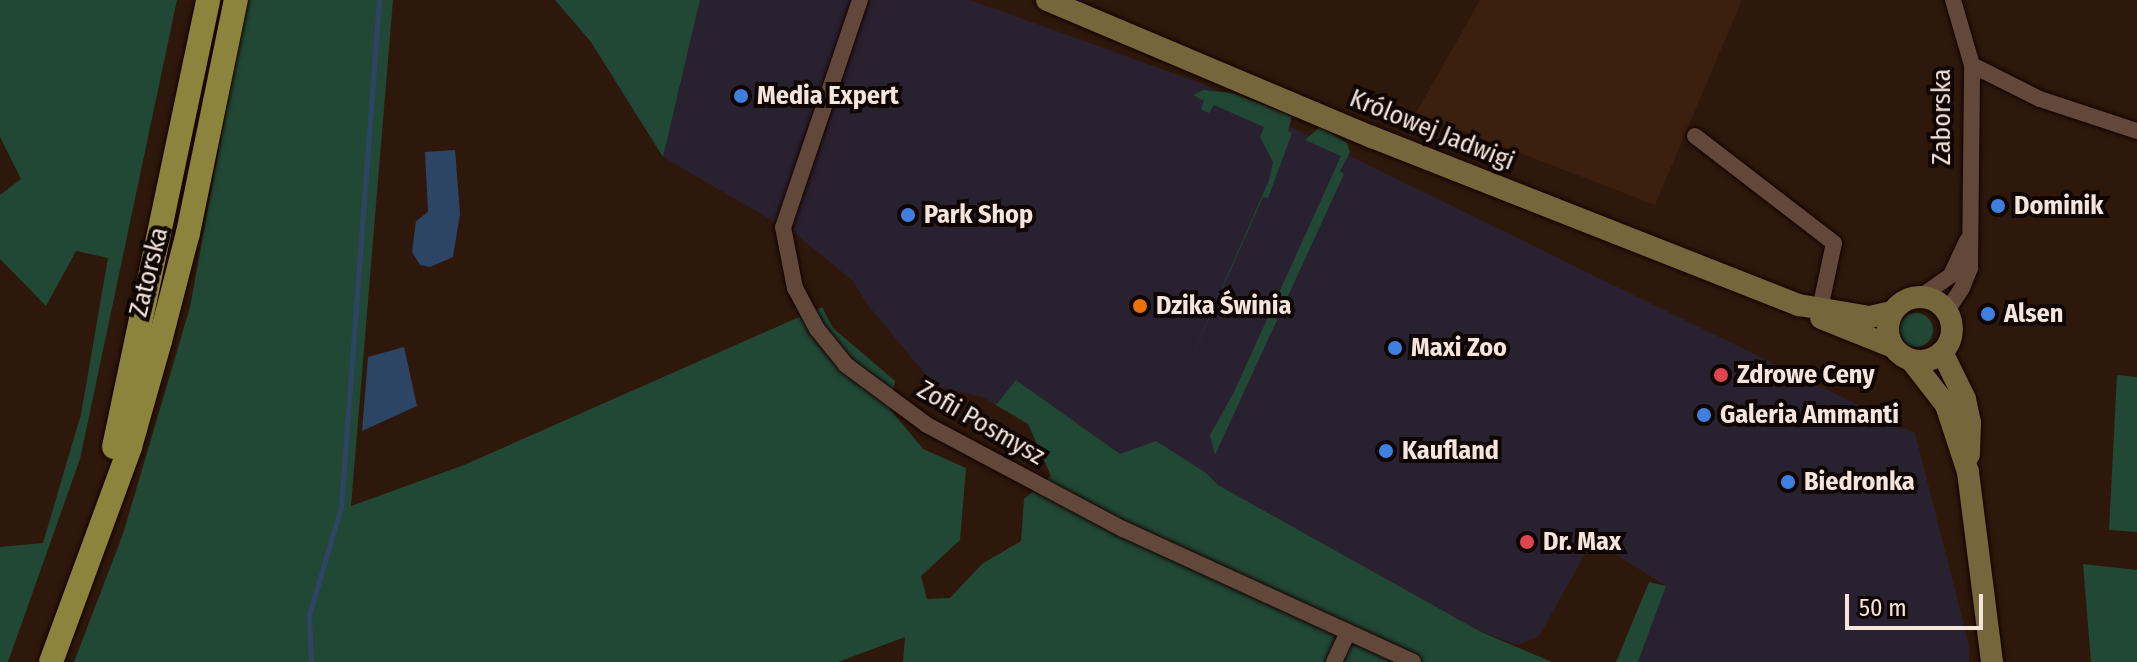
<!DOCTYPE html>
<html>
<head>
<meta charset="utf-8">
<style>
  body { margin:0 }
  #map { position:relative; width:2137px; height:662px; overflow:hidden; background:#2e180b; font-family:"Fira Sans Condensed",sans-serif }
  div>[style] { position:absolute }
  .commercial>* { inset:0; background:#2a2130 }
  .built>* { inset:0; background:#3b1f0f }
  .green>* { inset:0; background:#214834 }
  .round { border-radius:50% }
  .water>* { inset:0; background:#2d4565 }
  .stream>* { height:5px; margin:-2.5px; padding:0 2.5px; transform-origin:2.5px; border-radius:2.5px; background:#2d4565 }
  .roads { filter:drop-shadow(0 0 2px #150300) drop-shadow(0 0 2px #150300) }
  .street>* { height:16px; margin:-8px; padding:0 8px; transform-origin:8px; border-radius:8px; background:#61483a }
  .secondary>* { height:22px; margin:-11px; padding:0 11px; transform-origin:11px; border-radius:11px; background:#76663b }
  .secondary>.ring { margin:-11px; padding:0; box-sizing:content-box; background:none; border:22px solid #76663b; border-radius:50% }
  .primary>* { height:24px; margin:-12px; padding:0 12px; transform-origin:12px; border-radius:12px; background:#8c843c }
  .dots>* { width:22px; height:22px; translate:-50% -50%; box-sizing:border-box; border:4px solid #0f0603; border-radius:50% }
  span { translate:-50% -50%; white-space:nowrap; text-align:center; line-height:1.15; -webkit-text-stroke:8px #0f0603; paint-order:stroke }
  .poi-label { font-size:26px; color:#f5e5dd; font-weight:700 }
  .left { translate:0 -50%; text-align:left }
  .street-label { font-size:26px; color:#f5e5dd }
  .scale { position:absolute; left:1845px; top:594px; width:138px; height:36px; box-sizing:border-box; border:4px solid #f5e5dd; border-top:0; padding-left:10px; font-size:24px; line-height:28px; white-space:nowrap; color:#f5e5dd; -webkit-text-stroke:6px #0f0603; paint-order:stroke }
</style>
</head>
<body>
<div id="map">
  <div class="commercial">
    <div style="clip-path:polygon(700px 0,970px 0,1203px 84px,1915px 433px,1969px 645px,1969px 662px,1638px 662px,1666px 586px,1593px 540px,1539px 636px,1518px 645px,1481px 632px,1218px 485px,1120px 454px,1016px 380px,996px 405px,982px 397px,935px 386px,867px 304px,853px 281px,797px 235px,663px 157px)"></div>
  </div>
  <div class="built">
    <div style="clip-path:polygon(1480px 0,1742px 0,1655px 205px,1416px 113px)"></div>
  </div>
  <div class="green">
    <div style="clip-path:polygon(0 0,177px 0,80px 459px,8px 662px,0 662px,0 547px,43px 543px,81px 414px,108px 258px,76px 251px,46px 306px,0 259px,0 195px,21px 179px,0 137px)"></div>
    <div style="clip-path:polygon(246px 0,393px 0,351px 506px,464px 465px,822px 307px,833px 328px,895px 381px,890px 409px,923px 449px,966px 468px,960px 540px,921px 576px,927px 599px,950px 598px,982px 564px,1021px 541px,1024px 499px,1051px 476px,1028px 424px,996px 405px,1016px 380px,1120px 454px,1156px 441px,1206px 473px,1218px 485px,1481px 632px,1552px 662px,903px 662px,905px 637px,838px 662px,74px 662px,123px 534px,190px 307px)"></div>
    <div style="clip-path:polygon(555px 0,700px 0,663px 157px,591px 42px)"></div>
    <div style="clip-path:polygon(1203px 90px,1232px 93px,1292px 116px,1288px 131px,1292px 133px,1268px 198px,1263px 197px,1185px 373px,1269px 180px,1273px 162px,1260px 137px,1264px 127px,1214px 105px,1209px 113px,1201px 109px,1204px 101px,1193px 95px)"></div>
    <div style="clip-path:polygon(1320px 127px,1347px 143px,1350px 152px,1340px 171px,1344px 174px,1215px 455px,1210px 435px,1234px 392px,1341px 156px,1305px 140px)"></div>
    <div class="round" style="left:1899px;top:313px;width:34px;height:34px"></div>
    <div style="clip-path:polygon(2117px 375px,2137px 377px,2137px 532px,2109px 530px)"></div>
    <div style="clip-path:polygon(2083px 564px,2137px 570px,2137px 662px,2091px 662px)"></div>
    <div style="clip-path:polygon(1649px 582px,1666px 586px,1638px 662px,1616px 662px)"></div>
  </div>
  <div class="water">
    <div style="clip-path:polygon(455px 150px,460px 214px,453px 257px,430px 267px,420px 265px,412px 252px,416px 221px,428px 212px,425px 152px)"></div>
    <div style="clip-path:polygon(404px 347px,417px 406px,362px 431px,368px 357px)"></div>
  </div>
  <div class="stream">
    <div style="left:311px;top:662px;width:47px;rotate:-92.4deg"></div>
    <div style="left:309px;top:615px;width:113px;rotate:-73.5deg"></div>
    <div style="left:341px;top:507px;width:508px;rotate:-85.71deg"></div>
  </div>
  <div class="roads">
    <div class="street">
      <div style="left:860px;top:0;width:240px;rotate:108.7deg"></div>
      <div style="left:783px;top:227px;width:62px;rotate:78.9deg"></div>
      <div style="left:795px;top:288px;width:47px;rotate:61.8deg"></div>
      <div style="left:817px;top:329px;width:46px;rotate:51.1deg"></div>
      <div style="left:846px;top:365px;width:101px;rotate:36.5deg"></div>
      <div style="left:927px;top:425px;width:222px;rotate:28deg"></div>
      <div style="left:1123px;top:529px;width:319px;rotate:24.6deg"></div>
      <div style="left:1972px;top:65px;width:76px;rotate:26.6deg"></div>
      <div style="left:2040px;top:99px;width:102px;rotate:18.3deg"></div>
      <div style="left:1695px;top:136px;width:175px;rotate:37.6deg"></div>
      <div style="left:1834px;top:243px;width:67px;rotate:102deg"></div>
      <div style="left:1920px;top:297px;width:38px;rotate:-35deg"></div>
      <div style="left:1951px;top:275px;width:38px;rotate:-65deg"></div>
      <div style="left:1947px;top:311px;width:27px;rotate:-57deg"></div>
      <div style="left:1962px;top:288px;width:22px;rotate:-68deg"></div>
      <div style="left:1970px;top:268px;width:203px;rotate:-89.4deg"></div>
      <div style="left:1972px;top:65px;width:68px;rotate:-106.3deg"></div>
      <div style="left:1334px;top:662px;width:33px;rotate:-65deg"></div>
    </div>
    <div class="secondary">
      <div style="left:1047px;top:0;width:353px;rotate:22.9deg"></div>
      <div style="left:1372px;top:137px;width:459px;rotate:21.5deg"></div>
      <div style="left:1799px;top:305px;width:72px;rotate:9.6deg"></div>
      <div style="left:1870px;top:317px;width:23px;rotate:-13deg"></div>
      <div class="ring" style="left:1888px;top:297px;width:42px;height:42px"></div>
      <div style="left:1821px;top:318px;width:78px;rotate:21.9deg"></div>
      <div style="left:1942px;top:352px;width:52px;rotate:63.9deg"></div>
      <div style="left:1965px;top:399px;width:25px;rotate:78deg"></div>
      <div style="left:1970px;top:423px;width:32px;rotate:92deg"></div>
      <div style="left:1911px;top:360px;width:57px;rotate:52.1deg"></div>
      <div style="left:1946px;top:405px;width:71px;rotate:71.8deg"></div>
      <div style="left:1968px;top:472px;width:192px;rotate:82.8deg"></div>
    </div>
    <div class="primary">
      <div style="left:114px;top:447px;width:457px;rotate:-78.1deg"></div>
      <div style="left:51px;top:662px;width:229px;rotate:-69.8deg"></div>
      <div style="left:130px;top:447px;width:110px;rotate:-74.2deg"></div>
      <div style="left:160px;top:341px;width:112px;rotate:-75.5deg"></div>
      <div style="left:188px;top:233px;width:238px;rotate:-78.4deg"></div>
    </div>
  </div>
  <div class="dots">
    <div style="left:741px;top:96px;background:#3f7fe0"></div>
    <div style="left:1998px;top:206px;background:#3f7fe0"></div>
    <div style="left:908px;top:215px;background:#3f7fe0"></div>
    <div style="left:1140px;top:306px;background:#e8710a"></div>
    <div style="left:1988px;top:314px;background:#3f7fe0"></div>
    <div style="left:1395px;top:348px;background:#3f7fe0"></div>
    <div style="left:1721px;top:375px;background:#e0444e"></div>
    <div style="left:1704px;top:415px;background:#3f7fe0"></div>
    <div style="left:1386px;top:451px;background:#3f7fe0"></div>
    <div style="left:1788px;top:482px;background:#3f7fe0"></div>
    <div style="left:1527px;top:542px;background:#e0444e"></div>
  </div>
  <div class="poi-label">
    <span class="left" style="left:757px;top:96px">Media Expert</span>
    <span class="left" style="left:2014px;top:206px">Dominik</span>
    <span class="left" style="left:924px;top:215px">Park Shop</span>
    <span class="left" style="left:1156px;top:306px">Dzika Świnia</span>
    <span class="left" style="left:2004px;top:314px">Alsen</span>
    <span class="left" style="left:1411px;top:348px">Maxi Zoo</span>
    <span class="left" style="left:1737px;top:375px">Zdrowe Ceny</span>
    <span class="left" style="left:1720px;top:415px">Galeria Ammanti</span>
    <span class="left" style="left:1402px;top:451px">Kaufland</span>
    <span class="left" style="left:1804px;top:482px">Biedronka</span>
    <span class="left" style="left:1543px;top:542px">Dr. Max</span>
  </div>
  <div class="street-label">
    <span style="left:1942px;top:117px;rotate:-90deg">Zaborska</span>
    <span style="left:1432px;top:130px;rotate:22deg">Królowej Jadwigi</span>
    <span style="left:149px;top:272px;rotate:-76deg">Zatorska</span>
    <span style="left:981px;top:423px;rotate:30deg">Zofii Posmysz</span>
  </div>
  <div class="scale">50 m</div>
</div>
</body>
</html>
